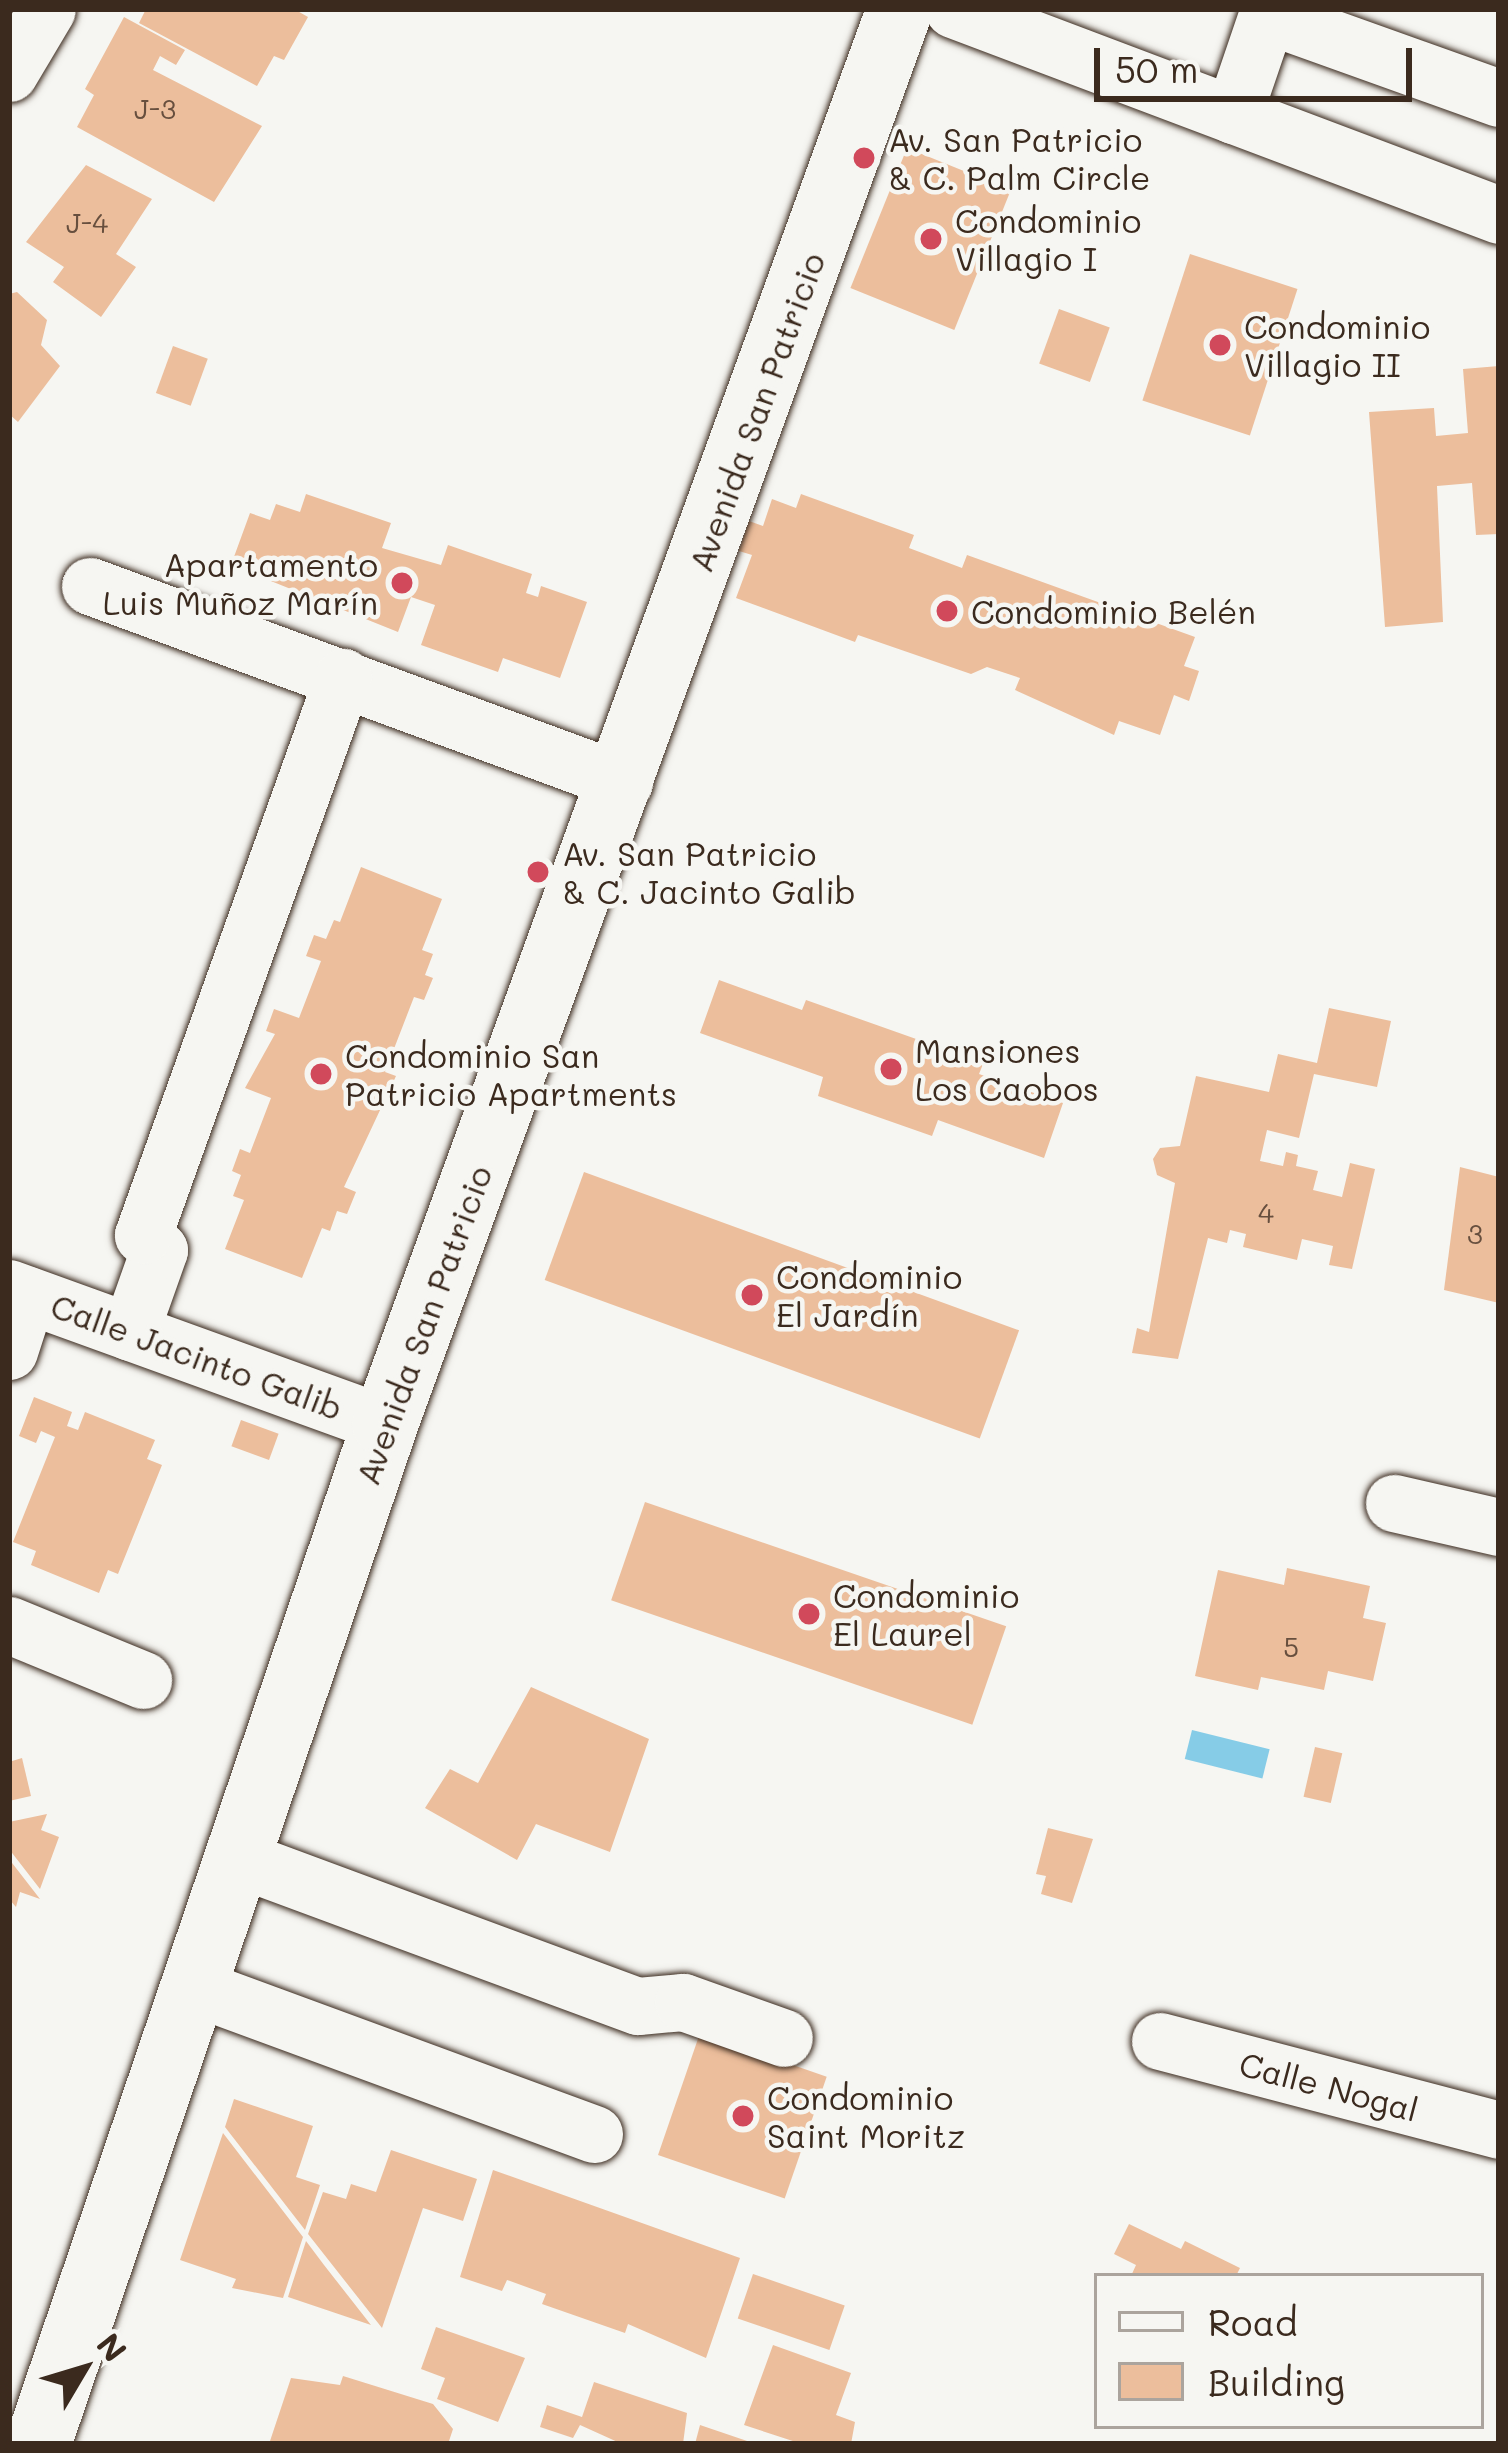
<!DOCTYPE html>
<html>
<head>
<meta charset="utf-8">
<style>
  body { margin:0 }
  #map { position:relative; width:1508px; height:2453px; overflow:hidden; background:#f6f6f2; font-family:Mali,sans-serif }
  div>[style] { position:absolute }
  .water>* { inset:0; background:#86cce7; transform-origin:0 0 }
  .building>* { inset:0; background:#ecbe9c; transform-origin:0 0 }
  .roads { filter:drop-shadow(0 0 3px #3b2a1e) drop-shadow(0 0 3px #3b2a1e) }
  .minor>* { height:57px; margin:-28.5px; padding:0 28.5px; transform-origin:28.5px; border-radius:28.5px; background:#f6f6f2 }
  .major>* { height:66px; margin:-33px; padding:0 33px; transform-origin:33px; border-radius:33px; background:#f6f6f2 }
  .dots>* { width:33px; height:33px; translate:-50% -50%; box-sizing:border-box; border:6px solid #f6f6f2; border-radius:50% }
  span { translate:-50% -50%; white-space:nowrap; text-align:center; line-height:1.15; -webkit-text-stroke:9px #f6f6f2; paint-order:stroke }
  .number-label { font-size:27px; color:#674f3e }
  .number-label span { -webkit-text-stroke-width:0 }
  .poi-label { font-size:33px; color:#3b2a1e }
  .left { translate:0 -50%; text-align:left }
  .right { translate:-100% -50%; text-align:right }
  .street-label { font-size:33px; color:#3b2a1e }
  .frame { position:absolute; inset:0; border:12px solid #3b2a1e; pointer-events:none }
  .legend { position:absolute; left:1094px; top:2273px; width:390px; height:156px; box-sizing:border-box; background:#f6f6f2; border:3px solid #aba49d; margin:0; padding:15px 21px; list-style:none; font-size:36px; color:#3b2a1e }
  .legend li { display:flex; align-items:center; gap:24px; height:60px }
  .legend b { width:60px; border:3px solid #aba49d }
  .north { position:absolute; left:24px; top:2309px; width:120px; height:120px; -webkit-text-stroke:9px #f6f6f2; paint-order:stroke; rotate:52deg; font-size:33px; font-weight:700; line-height:48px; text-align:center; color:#3b2a1e }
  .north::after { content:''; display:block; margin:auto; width:42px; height:54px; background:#3b2a1e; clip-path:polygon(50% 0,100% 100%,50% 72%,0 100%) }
  .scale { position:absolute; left:1094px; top:48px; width:318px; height:54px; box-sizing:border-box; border:6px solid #3b2a1e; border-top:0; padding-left:15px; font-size:36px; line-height:42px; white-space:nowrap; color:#3b2a1e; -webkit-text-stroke:9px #f6f6f2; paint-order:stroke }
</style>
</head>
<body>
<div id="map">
  <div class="water">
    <div style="left:1192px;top:1730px;width:80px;height:30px;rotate:14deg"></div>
  </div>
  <div class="building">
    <div style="clip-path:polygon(146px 9px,294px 9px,308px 17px,284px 60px,274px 56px,257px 86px,139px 23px)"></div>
    <div style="clip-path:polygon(124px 17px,185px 50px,176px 65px,160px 56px,153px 70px,262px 126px,214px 202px,77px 127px,94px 95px,85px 89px)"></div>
    <div style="left:907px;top:148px;width:112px;height:151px;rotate:22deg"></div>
    <div style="clip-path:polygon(86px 165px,152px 199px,116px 254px,136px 267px,101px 317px,53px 282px,64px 267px,26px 242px)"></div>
    <div style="left:1190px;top:254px;width:113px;height:154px;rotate:18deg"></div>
    <div style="clip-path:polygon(17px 292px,47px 320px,41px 345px,60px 366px,18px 422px,9px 414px,9px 294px)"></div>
    <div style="left:1059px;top:309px;width:54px;height:58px;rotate:20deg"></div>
    <div style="left:173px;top:346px;width:37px;height:50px;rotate:20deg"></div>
    <div style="clip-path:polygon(1499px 366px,1499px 534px,1476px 535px,1472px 483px,1437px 486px,1443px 622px,1385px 627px,1369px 412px,1434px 408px,1436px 436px,1468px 433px,1463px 369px)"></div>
    <div style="clip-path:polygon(306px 494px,391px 523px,382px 548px,441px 565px,448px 545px,532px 574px,526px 593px,538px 597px,541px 586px,587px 602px,560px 678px,503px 658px,498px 672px,421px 645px,435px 605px,411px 597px,398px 632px,231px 565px,250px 513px,270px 520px,276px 504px,300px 512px)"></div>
    <div style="clip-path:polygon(801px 494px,914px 535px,909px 548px,962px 568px,967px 555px,1195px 637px,1184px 666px,1199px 671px,1189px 701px,1174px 695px,1160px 735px,1119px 721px,1114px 735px,1015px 690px,1020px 678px,987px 667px,971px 674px,858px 635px,855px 642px,736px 598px,752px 555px,739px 551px,749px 521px,763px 526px,772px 499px,796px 508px)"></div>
    <div style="clip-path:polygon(361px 867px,442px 899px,422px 950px,433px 954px,425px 975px,433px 978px,424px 1000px,414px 997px,385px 1072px,396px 1076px,344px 1187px,356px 1192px,347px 1214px,337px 1211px,330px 1231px,322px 1228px,302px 1278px,225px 1249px,244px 1200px,233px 1196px,241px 1175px,232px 1171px,240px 1149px,250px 1153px,271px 1098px,245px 1088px,275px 1034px,266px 1031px,274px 1009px,299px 1018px,321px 961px,306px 956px,314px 935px,326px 939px,334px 920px,340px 922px)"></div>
    <div style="clip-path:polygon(719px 980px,802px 1010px,806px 1000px,919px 1040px,915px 1049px,983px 1064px,979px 1074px,1063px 1103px,1044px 1158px,938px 1120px,932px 1136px,818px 1096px,823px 1077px,700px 1033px)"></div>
    <div style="clip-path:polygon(1329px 1008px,1391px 1021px,1377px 1087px,1314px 1074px,1299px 1138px,1267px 1130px,1260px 1161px,1283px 1166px,1286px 1152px,1298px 1155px,1296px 1166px,1318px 1171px,1313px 1190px,1342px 1197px,1350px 1163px,1375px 1169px,1352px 1269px,1329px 1265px,1333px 1246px,1302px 1239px,1297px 1260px,1243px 1247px,1246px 1234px,1230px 1230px,1227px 1243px,1208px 1238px,1178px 1359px,1132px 1353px,1137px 1328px,1149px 1332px,1175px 1183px,1157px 1175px,1153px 1159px,1160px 1148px,1180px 1146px,1196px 1076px,1269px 1092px,1278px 1054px,1317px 1063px)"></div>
    <div style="clip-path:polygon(1460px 1167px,1499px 1177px,1499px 1303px,1444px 1290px)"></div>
    <div style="left:584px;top:1172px;width:463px;height:115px;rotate:20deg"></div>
    <div style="clip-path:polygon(34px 1397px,72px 1412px,67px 1426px,78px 1430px,85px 1412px,155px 1440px,147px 1459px,162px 1465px,118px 1574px,108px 1570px,99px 1593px,31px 1565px,36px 1551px,13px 1542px,55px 1437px,41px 1431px,36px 1443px,19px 1436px)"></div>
    <div style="left:241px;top:1420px;width:40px;height:28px;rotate:20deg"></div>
    <div style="left:645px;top:1502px;width:382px;height:104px;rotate:19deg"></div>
    <div style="clip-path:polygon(1287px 1568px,1370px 1586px,1363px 1618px,1386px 1623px,1373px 1681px,1328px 1671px,1324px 1690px,1261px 1677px,1258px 1690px,1195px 1676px,1218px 1570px,1284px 1585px)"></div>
    <div style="clip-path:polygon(531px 1687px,649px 1739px,610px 1852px,536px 1824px,517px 1860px,425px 1808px,450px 1769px,478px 1783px)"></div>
    <div style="left:1315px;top:1747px;width:28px;height:51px;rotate:13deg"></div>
    <div style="clip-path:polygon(22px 1758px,31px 1796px,9px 1801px,9px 1762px)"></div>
    <div style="clip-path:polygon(47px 1814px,41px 1830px,59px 1837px,40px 1889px,9px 1849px,9px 1822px)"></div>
    <div style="clip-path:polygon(1048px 1828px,1093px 1839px,1072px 1903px,1041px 1894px,1046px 1876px,1036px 1874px)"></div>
    <div style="clip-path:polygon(9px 1859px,40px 1899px,20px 1892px,16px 1907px,9px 1899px)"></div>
    <div style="left:700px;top:2033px;width:134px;height:129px;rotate:19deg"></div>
    <div style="clip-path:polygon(234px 2099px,313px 2126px,296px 2177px,320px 2185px,305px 2230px,225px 2127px)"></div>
    <div style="clip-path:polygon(223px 2133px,303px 2237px,283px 2298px,232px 2288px,236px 2279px,180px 2260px)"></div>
    <div style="clip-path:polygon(391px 2150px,477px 2179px,463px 2221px,423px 2208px,382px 2328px,308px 2234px,323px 2192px,346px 2199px,351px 2184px,376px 2192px)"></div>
    <div style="clip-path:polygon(493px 2170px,740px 2258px,706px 2358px,628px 2324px,625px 2333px,542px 2304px,546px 2294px,507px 2280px,502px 2291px,460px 2277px)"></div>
    <div style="clip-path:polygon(1129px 2224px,1181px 2249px,1185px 2241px,1240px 2268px,1236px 2276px,1131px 2276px,1136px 2265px,1114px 2254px)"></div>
    <div style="clip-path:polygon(306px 2241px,324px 2265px,371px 2325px,288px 2297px)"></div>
    <div style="left:753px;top:2274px;width:97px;height:47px;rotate:19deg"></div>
    <div style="clip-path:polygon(436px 2327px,525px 2358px,498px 2422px,437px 2399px,445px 2378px,421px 2369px)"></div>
    <div style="clip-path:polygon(773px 2345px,851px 2373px,836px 2415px,855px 2422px,851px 2444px,802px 2444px,744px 2425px)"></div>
    <div style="clip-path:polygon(343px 2376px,433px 2404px,453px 2429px,448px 2444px,269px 2444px,291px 2378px,340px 2385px)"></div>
    <div style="clip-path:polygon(594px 2382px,687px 2413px,683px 2444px,622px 2444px,580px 2425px,573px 2438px,540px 2427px,547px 2405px,582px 2417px)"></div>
    <div style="clip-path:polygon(700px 2425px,753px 2443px,753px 2444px,695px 2444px)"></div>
  </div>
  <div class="roads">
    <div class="minor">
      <div style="left:953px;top:9px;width:584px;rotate:20.67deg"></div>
      <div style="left:1267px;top:15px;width:246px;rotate:19.7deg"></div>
      <div style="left:9px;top:73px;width:74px;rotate:-59.3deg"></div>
      <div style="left:1233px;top:115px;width:112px;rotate:-71.2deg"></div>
      <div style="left:90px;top:586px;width:569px;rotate:20.16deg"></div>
      <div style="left:9px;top:1288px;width:400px;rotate:19.9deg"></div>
      <div style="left:130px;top:1332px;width:87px;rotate:-70.5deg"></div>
      <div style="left:159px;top:1250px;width:22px;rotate:-137deg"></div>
      <div style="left:143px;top:1235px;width:593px;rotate:-70.28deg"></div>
      <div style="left:9px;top:1351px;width:59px;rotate:-72.2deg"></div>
      <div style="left:1394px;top:1503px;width:108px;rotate:12.9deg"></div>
      <div style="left:9px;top:1625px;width:145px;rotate:22.3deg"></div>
      <div style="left:237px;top:1858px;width:427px;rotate:20.3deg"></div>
      <div style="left:638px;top:2006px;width:45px;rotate:-5.1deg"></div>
      <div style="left:683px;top:2002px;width:107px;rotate:19.6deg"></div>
      <div style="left:197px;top:1988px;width:423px;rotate:20.2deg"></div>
      <div style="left:1160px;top:2041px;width:350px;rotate:14.7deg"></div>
    </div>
    <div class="major">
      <div style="left:38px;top:2444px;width:1077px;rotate:-71.21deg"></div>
      <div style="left:385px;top:1424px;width:1506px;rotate:-70deg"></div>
    </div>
  </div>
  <div class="dots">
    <div style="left:864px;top:158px;background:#d1495b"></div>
    <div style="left:931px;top:239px;background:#d1495b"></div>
    <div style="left:1220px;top:345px;background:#d1495b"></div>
    <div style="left:402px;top:583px;background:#d1495b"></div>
    <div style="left:947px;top:611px;background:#d1495b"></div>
    <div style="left:538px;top:872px;background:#d1495b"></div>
    <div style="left:891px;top:1069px;background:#d1495b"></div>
    <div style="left:321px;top:1074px;background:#d1495b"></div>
    <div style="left:752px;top:1295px;background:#d1495b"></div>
    <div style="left:809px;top:1614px;background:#d1495b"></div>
    <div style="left:743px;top:2116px;background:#d1495b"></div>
  </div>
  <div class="number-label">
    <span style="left:155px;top:109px">J-3</span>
    <span style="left:87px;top:223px">J-4</span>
    <span style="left:1266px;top:1213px">4</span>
    <span style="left:1475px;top:1234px">3</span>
    <span style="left:1291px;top:1647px">5</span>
  </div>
  <div class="poi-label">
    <span class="left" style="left:888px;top:158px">Av. San Patricio<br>&amp; C. Palm Circle</span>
    <span class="left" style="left:955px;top:239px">Condominio<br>Villagio I</span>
    <span class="left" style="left:1244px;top:345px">Condominio<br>Villagio II</span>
    <span class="right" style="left:378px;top:583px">Apartamento<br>Luis Muñoz Marín</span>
    <span class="left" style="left:971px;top:611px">Condominio Belén</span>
    <span class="left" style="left:562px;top:872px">Av. San Patricio<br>&amp; C. Jacinto Galib</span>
    <span class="left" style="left:915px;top:1069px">Mansiones<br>Los Caobos</span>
    <span class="left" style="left:345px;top:1074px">Condominio San<br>Patricio Apartments</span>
    <span class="left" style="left:776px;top:1295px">Condominio<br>El Jardín</span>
    <span class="left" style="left:833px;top:1614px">Condominio<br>El Laurel</span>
    <span class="left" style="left:767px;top:2116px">Condominio<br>Saint Moritz</span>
  </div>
  <div class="street-label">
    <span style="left:756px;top:412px;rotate:-70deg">Avenida San Patricio</span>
    <span style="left:423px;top:1325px;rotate:-70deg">Avenida San Patricio</span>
    <span style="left:197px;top:1356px;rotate:20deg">Calle Jacinto Galib</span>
    <span style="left:1329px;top:2086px;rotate:15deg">Calle Nogal</span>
  </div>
  <div class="frame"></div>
  <ul class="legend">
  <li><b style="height:15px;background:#f6f6f2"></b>Road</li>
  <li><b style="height:33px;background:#ecbe9c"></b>Building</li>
  </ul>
  <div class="north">N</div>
  <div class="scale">50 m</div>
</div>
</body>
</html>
